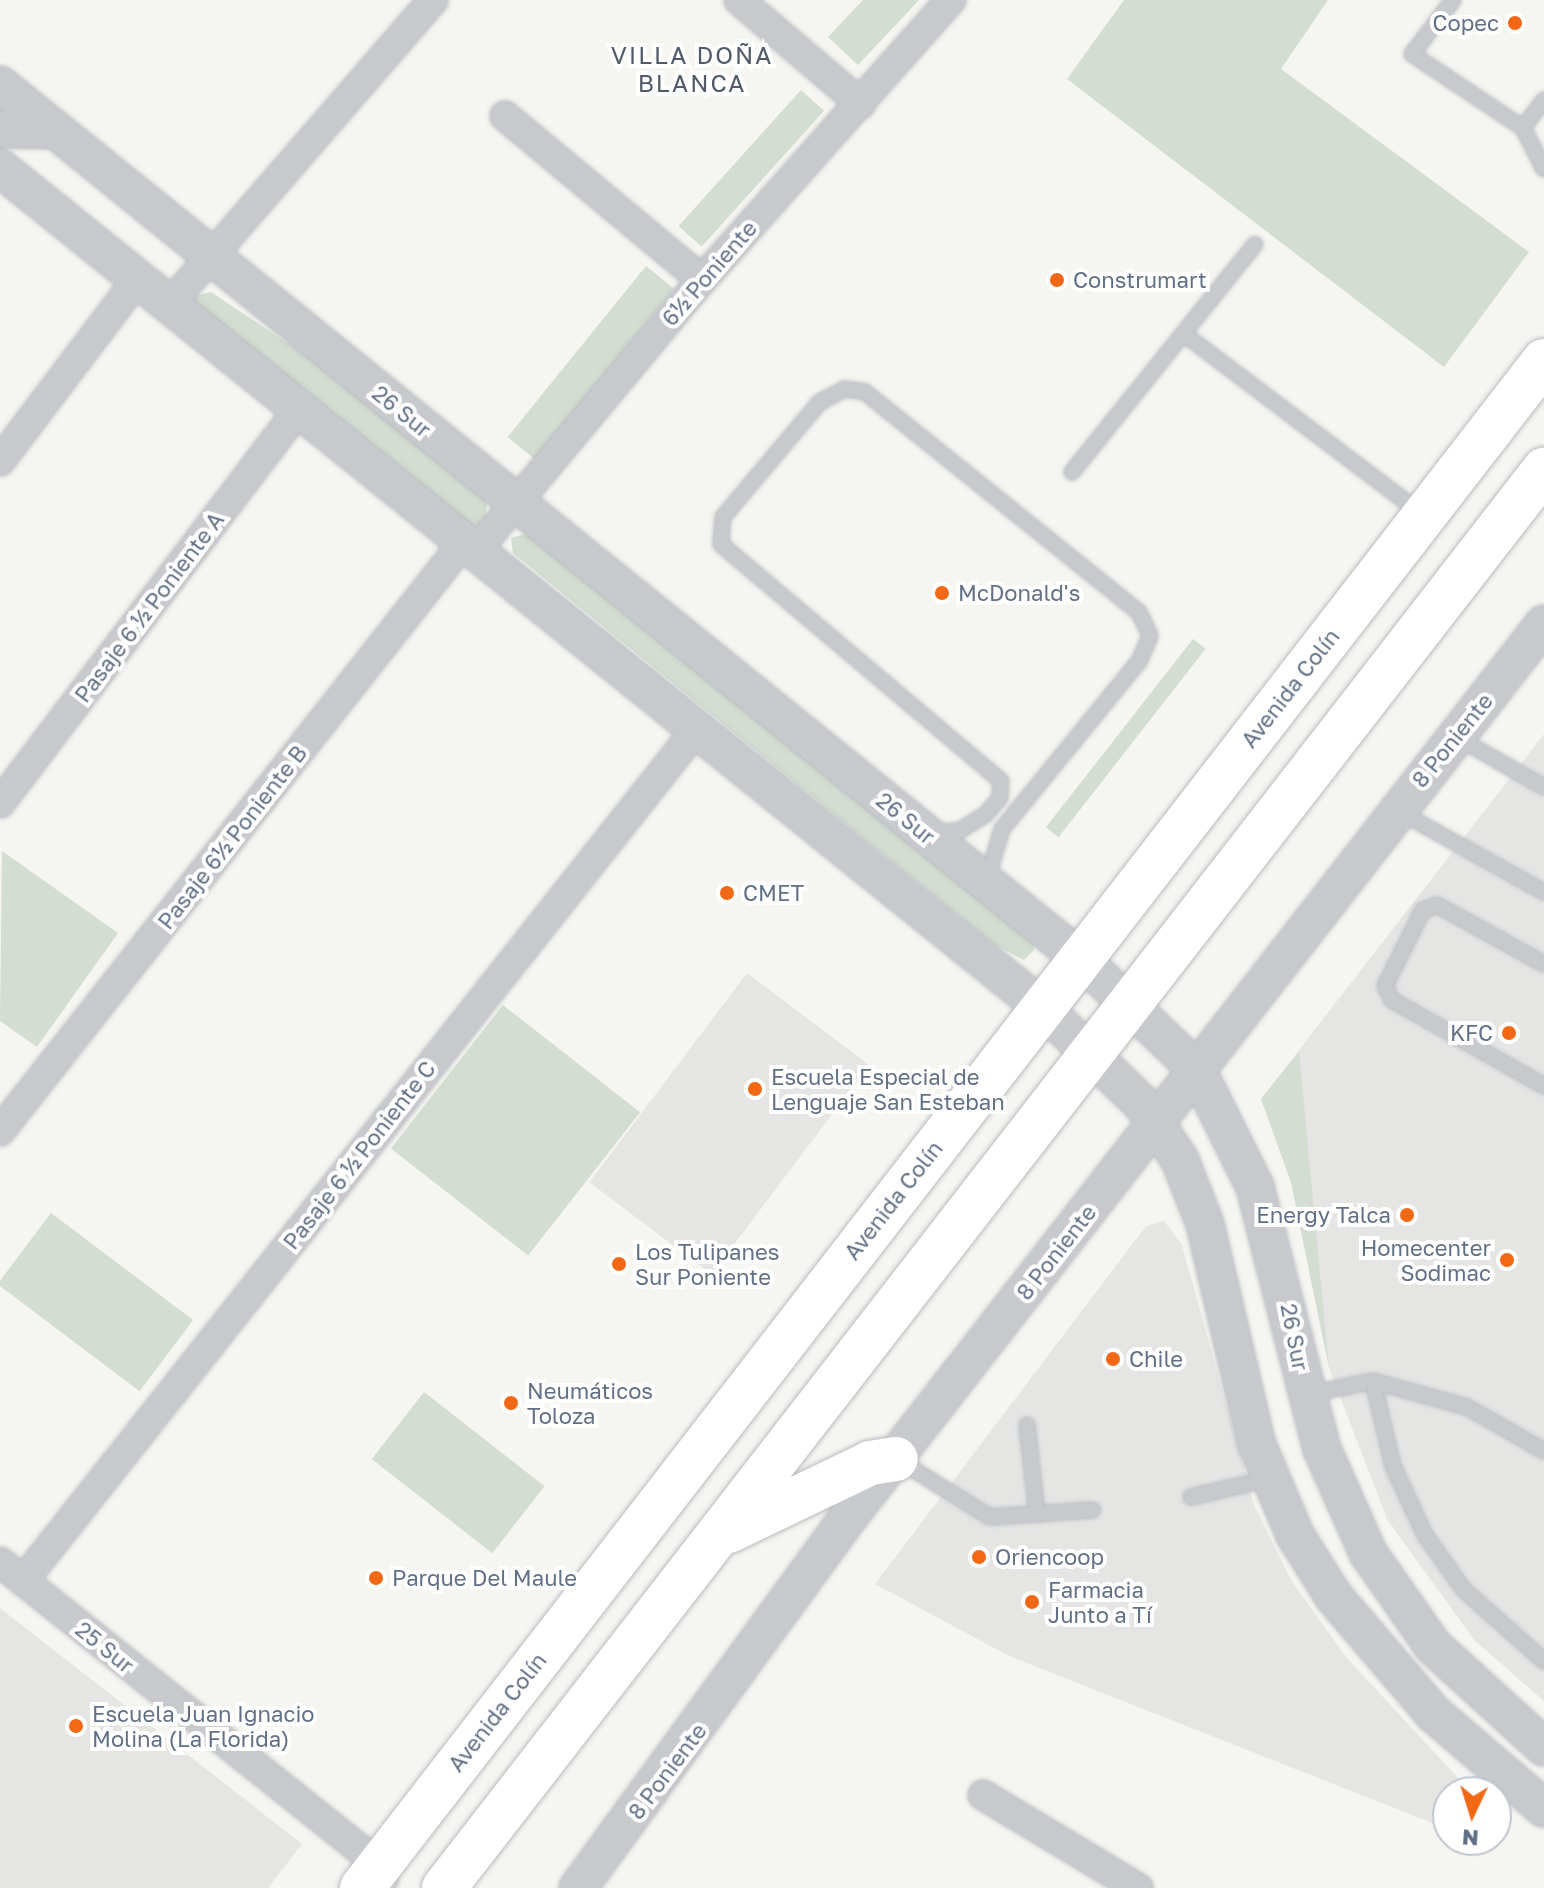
<!DOCTYPE html>
<html>
<head>
<meta charset="utf-8">
<style>
  body { margin:0 }
  #map { position:relative; width:1544px; height:1888px; overflow:hidden; background:#f5f5f1; font-family:"Golos Text",sans-serif }
  div>[style] { position:absolute }
  .built>* { inset:0; background:#e5e6e4; transform-origin:0 0 }
  .green>* { inset:0; background:#d4ddd1; transform-origin:0 0 }
  .roads { filter:drop-shadow(0 0 2px #b9bcc0) drop-shadow(0 0 2px #b9bcc0) }
  .service>* { height:14px; margin:-7px; padding:0 7px; transform-origin:7px; border-radius:7px; background:#c7c9cd }
  .minor>* { height:28px; margin:-14px; padding:0 14px; transform-origin:14px; border-radius:14px; background:#c7c9cd }
  .tertiary>* { height:36px; margin:-18px; padding:0 18px; transform-origin:18px; border-radius:18px; background:#c7c9cd }
  .primary>* { height:44px; margin:-22px; padding:0 22px; transform-origin:22px; border-radius:22px; background:#fff }
  .dots>* { width:22px; height:22px; translate:-50% -50%; box-sizing:border-box; border:4px solid #fff; border-radius:50% }
  span { translate:-50% -50%; white-space:nowrap; text-align:center; line-height:1.15; -webkit-text-stroke:8px #fff; paint-order:stroke }
  .poi-label { font-size:22px; color:#617085 }
  .right { translate:-100% -50%; text-align:right }
  .left { translate:0 -50%; text-align:left }
  .street-label { font-size:22px; color:#617085 }
  .neighbourhood-label { font-size:24px; color:#505a69; letter-spacing:2px }
  .north { position:absolute; left:1432px; top:1776px; width:80px; height:80px; box-sizing:border-box; background:#fff; border:2px solid #c0c6ce; border-radius:50%; rotate:184deg; font-size:22px; font-weight:700; line-height:32px; text-align:center; color:#617085 }
  .north::after { content:''; display:block; margin:auto; width:28px; height:36px; background:#f26814; clip-path:polygon(50% 0,100% 100%,50% 72%,0 100%) }
</style>
</head>
<body>
<div id="map">
  <div class="built">
    <div style="clip-path:polygon(1544px 734px,1544px 1701px,1474px 1640px,1387px 1519px,1329px 1368px,1291px 1182px,1261px 1099px)"></div>
    <div style="left:747px;top:973px;width:153px;height:262px;rotate:37deg"></div>
    <div style="clip-path:polygon(1164px 1221px,1182px 1245px,1254px 1505px,1291px 1580px,1347px 1658px,1461px 1781px,1435px 1824px,1009px 1656px,875px 1584px,1146px 1226px)"></div>
    <div style="clip-path:polygon(0 1608px,302px 1844px,268px 1888px,0 1888px)"></div>
  </div>
  <div class="green">
    <div style="clip-path:polygon(863px 0,919px 0,858px 65px,828px 37px)"></div>
    <div style="clip-path:polygon(1124px 0,1328px 0,1281px 69px,1529px 252px,1444px 367px,1067px 79px)"></div>
    <div style="left:801px;top:90px;width:31px;height:183px;rotate:42deg"></div>
    <div style="left:646px;top:266px;width:36px;height:220px;rotate:39deg"></div>
    <div style="clip-path:polygon(211px 292px,319px 364px,487px 500px,486px 522px,466px 529px,196px 314px,191px 297px)"></div>
    <div style="clip-path:polygon(528px 533px,1033px 939px,1034px 950px,1024px 960px,996px 946px,513px 553px,511px 538px)"></div>
    <div style="left:1193px;top:639px;width:16px;height:239px;rotate:38deg"></div>
    <div style="clip-path:polygon(2px 851px,118px 933px,37px 1047px,0 1021px)"></div>
    <div style="left:503px;top:1005px;width:174px;height:182px;rotate:38deg"></div>
    <div style="clip-path:polygon(1299px 1052px,1329px 1368px,1291px 1182px,1261px 1099px)"></div>
    <div style="left:51px;top:1213px;width:178px;height:89px;rotate:37deg"></div>
    <div style="left:424px;top:1392px;width:153px;height:85px;rotate:38deg"></div>
  </div>
  <div class="roads">
    <div class="service">
      <div style="left:1453px;top:0;width:68px;rotate:127.2deg"></div>
      <div style="left:1412px;top:54px;width:133px;rotate:33.7deg"></div>
      <div style="left:1544px;top:100px;width:35px;rotate:127deg"></div>
      <div style="left:1523px;top:128px;width:46px;rotate:62.9deg"></div>
      <div style="left:1184px;top:334px;width:297px;rotate:37.1deg"></div>
      <div style="left:1072px;top:472px;width:292px;rotate:-51.2deg"></div>
      <div style="left:1458px;top:738px;width:99px;rotate:29.7deg"></div>
      <div style="left:1400px;top:812px;width:165px;rotate:29.1deg"></div>
      <div style="left:934px;top:833px;width:25px;rotate:-5deg"></div>
      <div style="left:959px;top:831px;width:32px;rotate:-32deg"></div>
      <div style="left:986px;top:814px;width:21px;rotate:-49deg"></div>
      <div style="left:1000px;top:798px;width:17px;rotate:-87deg"></div>
      <div style="left:1001px;top:781px;width:367px;rotate:-139.8deg"></div>
      <div style="left:721px;top:544px;width:27px;rotate:-86deg"></div>
      <div style="left:723px;top:517px;width:150px;rotate:-49.9deg"></div>
      <div style="left:820px;top:402px;width:27px;rotate:-28deg"></div>
      <div style="left:844px;top:389px;width:21px;rotate:8deg"></div>
      <div style="left:865px;top:392px;width:351px;rotate:38.8deg"></div>
      <div style="left:1139px;top:612px;width:26px;rotate:65deg"></div>
      <div style="left:1150px;top:636px;width:26px;rotate:113deg"></div>
      <div style="left:1140px;top:660px;width:218px;rotate:129.2deg"></div>
      <div style="left:1002px;top:829px;width:53px;rotate:106.4deg"></div>
      <div style="left:1544px;top:964px;width:122px;rotate:-151.1deg"></div>
      <div style="left:1437px;top:905px;width:15px;rotate:160deg"></div>
      <div style="left:1423px;top:910px;width:85px;rotate:116.6deg"></div>
      <div style="left:1385px;top:986px;width:16px;rotate:63deg"></div>
      <div style="left:1392px;top:1000px;width:175px;rotate:29.5deg"></div>
      <div style="left:1373px;top:1381px;width:87px;rotate:76.8deg"></div>
      <div style="left:1393px;top:1466px;width:76px;rotate:65.1deg"></div>
      <div style="left:1425px;top:1535px;width:67px;rotate:54.7deg"></div>
      <div style="left:1464px;top:1590px;width:107px;rotate:41.6deg"></div>
      <div style="left:1309px;top:1394px;width:65px;rotate:-11.5deg"></div>
      <div style="left:1373px;top:1381px;width:98px;rotate:15.5deg"></div>
      <div style="left:1467px;top:1407px;width:89px;rotate:29.7deg"></div>
      <div style="left:1027px;top:1425px;width:90px;rotate:83.6deg"></div>
      <div style="left:898px;top:1460px;width:108px;rotate:31.8deg"></div>
      <div style="left:990px;top:1517px;width:103px;rotate:-3.9deg"></div>
      <div style="left:1191px;top:1497px;width:80px;rotate:-13deg"></div>
    </div>
    <div class="minor">
      <div style="left:739px;top:0;width:160px;rotate:40.4deg"></div>
      <div style="left:505px;top:116px;width:256px;rotate:39.8deg"></div>
      <div style="left:168px;top:306px;width:405px;rotate:-49.1deg"></div>
      <div style="left:0;top:461px;width:227px;rotate:-52.9deg"></div>
      <div style="left:475px;top:552px;width:354px;rotate:-50.2deg"></div>
      <div style="left:702px;top:280px;width:375px;rotate:-48.4deg"></div>
      <div style="left:0;top:803px;width:493px;rotate:-52.8deg"></div>
      <div style="left:0;top:1131px;width:748px;rotate:-51.78deg"></div>
      <div style="left:0;top:1562px;width:485px;rotate:38.6deg"></div>
      <div style="left:379px;top:1865px;width:14px;rotate:69deg"></div>
      <div style="left:23px;top:1581px;width:1085px;rotate:-51.66deg"></div>
      <div style="left:983px;top:1795px;width:181px;rotate:31deg"></div>
    </div>
    <div class="tertiary">
      <div style="left:0;top:85px;width:1390px;rotate:38.96deg"></div>
      <div style="left:1081px;top:959px;width:161px;rotate:43.7deg"></div>
      <div style="left:1197px;top:1070px;width:131px;rotate:63.6deg"></div>
      <div style="left:1255px;top:1187px;width:270px;rotate:75.7deg"></div>
      <div style="left:1322px;top:1449px;width:114px;rotate:66.1deg"></div>
      <div style="left:1368px;top:1553px;width:113px;rotate:55deg"></div>
      <div style="left:1433px;top:1646px;width:150px;rotate:42.3deg"></div>
      <div style="left:0;top:129px;width:55px;rotate:1deg"></div>
      <div style="left:0;top:168px;width:1339px;rotate:38.85deg"></div>
      <div style="left:1043px;top:1008px;width:139px;rotate:44.1deg"></div>
      <div style="left:1143px;top:1105px;width:66px;rotate:56.1deg"></div>
      <div style="left:1180px;top:1160px;width:69px;rotate:68.7deg"></div>
      <div style="left:1205px;top:1224px;width:227px;rotate:76.8deg"></div>
      <div style="left:1257px;top:1445px;width:98px;rotate:67.1deg"></div>
      <div style="left:1295px;top:1535px;width:73px;rotate:57.8deg"></div>
      <div style="left:1334px;top:1597px;width:153px;rotate:49.5deg"></div>
      <div style="left:1433px;top:1713px;width:146px;rotate:40.6deg"></div>
      <div style="left:578px;top:1888px;width:457px;rotate:-53.9deg"></div>
      <div style="left:847px;top:1519px;width:1134px;rotate:-52.09deg"></div>
    </div>
    <div class="primary">
      <div style="left:729px;top:1531px;width:157px;rotate:-25.7deg"></div>
      <div style="left:870px;top:1463px;width:26px;rotate:-9deg"></div>
      <div style="left:362px;top:1888px;width:1931px;rotate:-52.26deg"></div>
      <div style="left:444px;top:1888px;width:1795px;rotate:-52.2deg"></div>
    </div>
  </div>
  <div class="dots">
    <div style="left:1515px;top:23px;background:#f26814"></div>
    <div style="left:1057px;top:280px;background:#f26814"></div>
    <div style="left:942px;top:593px;background:#f26814"></div>
    <div style="left:727px;top:893px;background:#f26814"></div>
    <div style="left:1509px;top:1033px;background:#f26814"></div>
    <div style="left:755px;top:1089px;background:#f26814"></div>
    <div style="left:1407px;top:1215px;background:#f26814"></div>
    <div style="left:1507px;top:1260px;background:#f26814"></div>
    <div style="left:619px;top:1264px;background:#f26814"></div>
    <div style="left:1113px;top:1359px;background:#f26814"></div>
    <div style="left:511px;top:1403px;background:#f26814"></div>
    <div style="left:979px;top:1557px;background:#f26814"></div>
    <div style="left:376px;top:1578px;background:#f26814"></div>
    <div style="left:1032px;top:1602px;background:#f26814"></div>
    <div style="left:76px;top:1726px;background:#f26814"></div>
  </div>
  <div class="poi-label">
    <span class="right" style="left:1499px;top:23px">Copec</span>
    <span class="left" style="left:1073px;top:280px">Construmart</span>
    <span class="left" style="left:958px;top:593px">McDonald's</span>
    <span class="left" style="left:743px;top:893px">CMET</span>
    <span class="right" style="left:1493px;top:1033px">KFC</span>
    <span class="left" style="left:771px;top:1089px">Escuela Especial de<br>Lenguaje San Esteban</span>
    <span class="right" style="left:1391px;top:1215px">Energy Talca</span>
    <span class="right" style="left:1491px;top:1260px">Homecenter<br>Sodimac</span>
    <span class="left" style="left:635px;top:1264px">Los Tulipanes<br>Sur Poniente</span>
    <span class="left" style="left:1129px;top:1359px">Chile</span>
    <span class="left" style="left:527px;top:1403px">Neumáticos<br>Toloza</span>
    <span class="left" style="left:995px;top:1557px">Oriencoop</span>
    <span class="left" style="left:392px;top:1578px">Parque Del Maule</span>
    <span class="left" style="left:1048px;top:1602px">Farmacia<br>Junto a Tí</span>
    <span class="left" style="left:92px;top:1726px">Escuela Juan Ignacio<br>Molina (La Florida)</span>
  </div>
  <div class="street-label">
    <span style="left:709px;top:273px;rotate:-49deg">6½ Poniente</span>
    <span style="left:402px;top:411px;rotate:39deg">26 Sur</span>
    <span style="left:149px;top:607px;rotate:-53deg">Pasaje 6 ½ Poniente A</span>
    <span style="left:1290px;top:688px;rotate:-52deg">Avenida Colín</span>
    <span style="left:1452px;top:740px;rotate:-51deg">8 Poniente</span>
    <span style="left:906px;top:818px;rotate:39deg">26 Sur</span>
    <span style="left:232px;top:837px;rotate:-52deg">Pasaje 6½ Poniente B</span>
    <span style="left:359px;top:1155px;rotate:-52deg">Pasaje 6 ½ Poniente C</span>
    <span style="left:893px;top:1200px;rotate:-52deg">Avenida Colín</span>
    <span style="left:1056px;top:1252px;rotate:-52deg">8 Poniente</span>
    <span style="left:1295px;top:1337px;rotate:79deg">26 Sur</span>
    <span style="left:105px;top:1647px;rotate:39deg">25 Sur</span>
    <span style="left:497px;top:1712px;rotate:-52deg">Avenida Colín</span>
    <span style="left:667px;top:1771px;rotate:-53deg">8 Poniente</span>
  </div>
  <div class="neighbourhood-label">
    <span style="left:692px;top:69px">VILLA DOÑA<br>BLANCA</span>
  </div>
  <div class="north">N</div>
</div>
</body>
</html>
